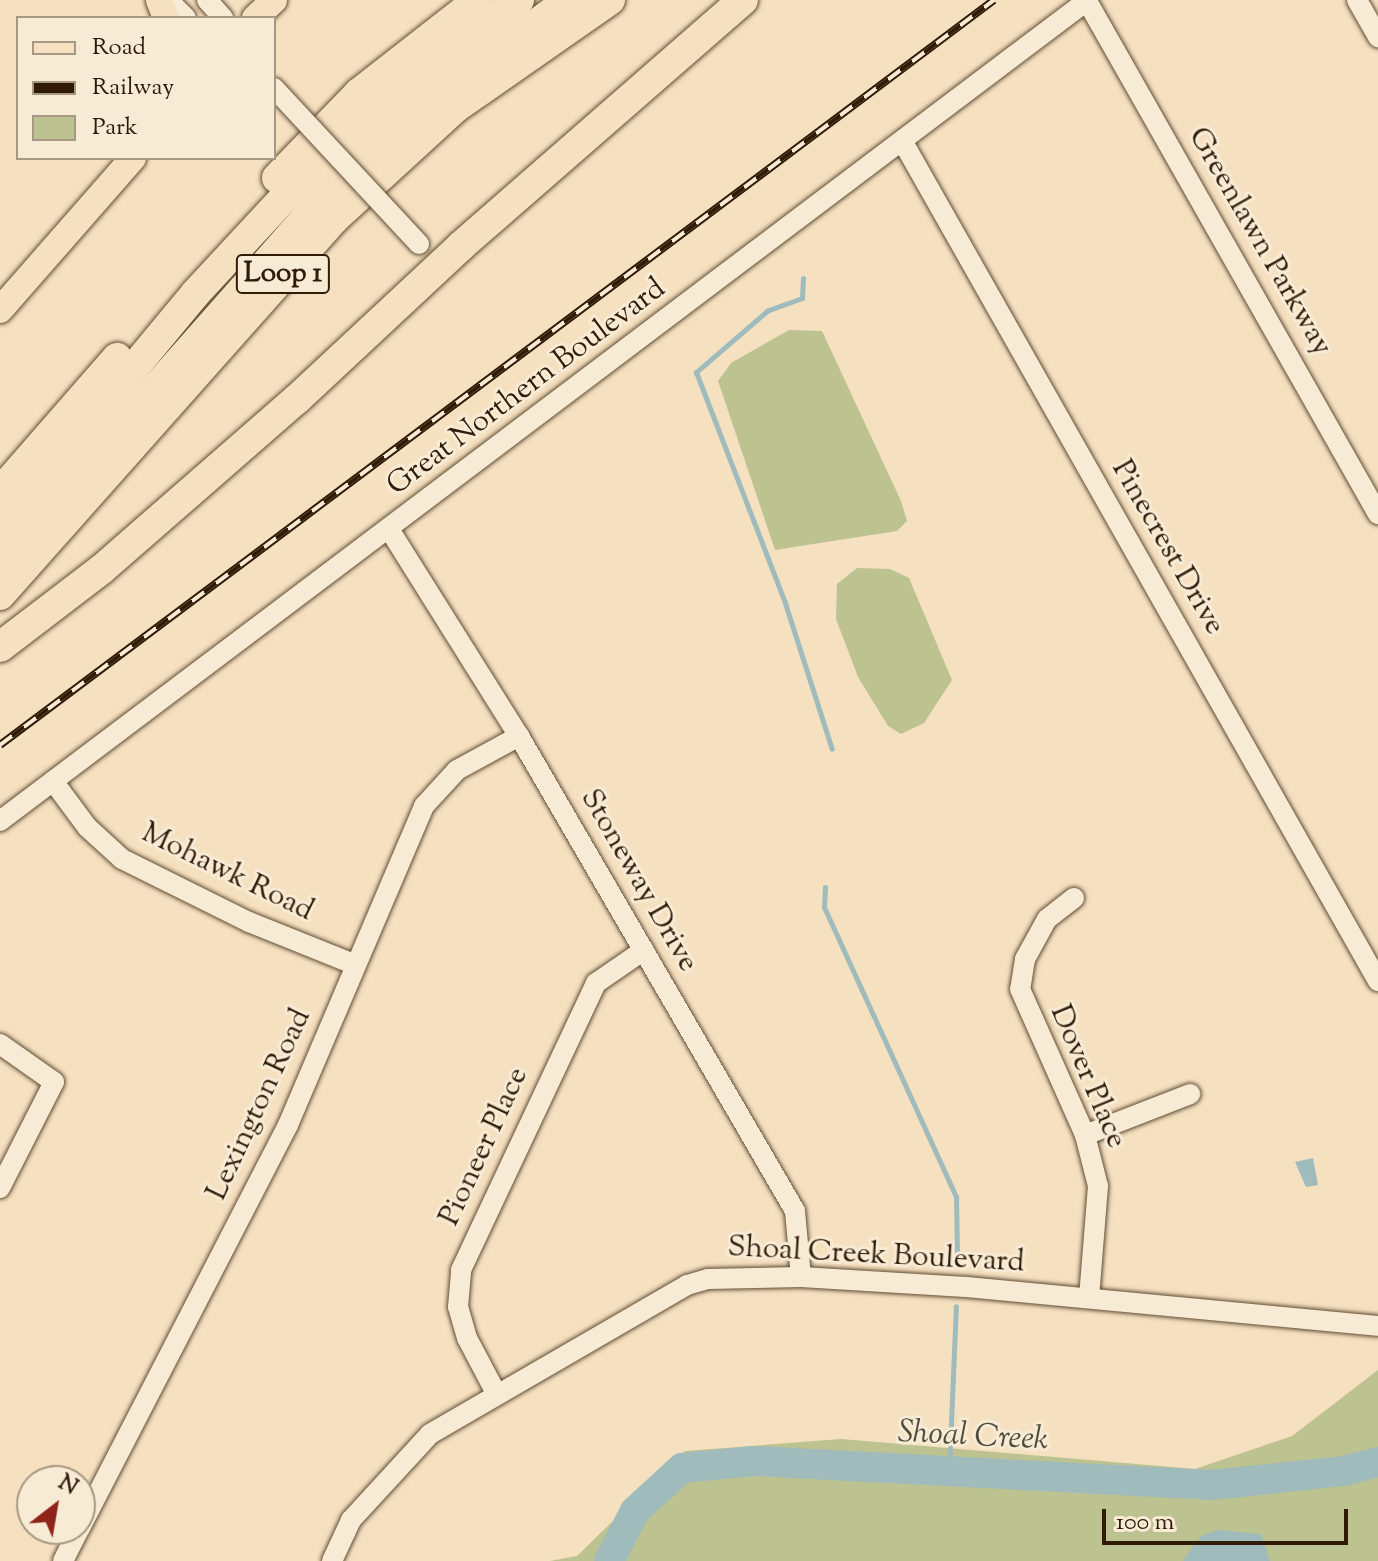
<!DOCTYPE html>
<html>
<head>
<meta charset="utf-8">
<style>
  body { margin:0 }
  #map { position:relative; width:1378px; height:1561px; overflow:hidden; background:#f5e0c0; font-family:"Sorts Mill Goudy",serif }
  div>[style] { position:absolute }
  .green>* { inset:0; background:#bdc291 }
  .water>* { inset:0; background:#9fbbbb }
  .stream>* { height:5px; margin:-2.5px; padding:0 2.5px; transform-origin:2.5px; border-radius:2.5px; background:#9fbbbb }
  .river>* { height:30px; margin:-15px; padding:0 15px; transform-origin:15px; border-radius:15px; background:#9fbbbb }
  .roads { filter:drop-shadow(0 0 2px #614d34) drop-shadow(0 0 2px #614d34) }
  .minor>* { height:20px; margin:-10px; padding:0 10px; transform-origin:10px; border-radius:10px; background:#f8ebd6 }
  .major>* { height:26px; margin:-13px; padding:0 13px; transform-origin:13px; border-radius:13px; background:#f5e0c0 }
  .highway>* { height:30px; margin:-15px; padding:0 15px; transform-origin:15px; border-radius:15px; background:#f5e0c0 }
  .rail>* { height:8px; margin-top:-4px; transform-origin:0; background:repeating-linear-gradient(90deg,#f8ebd6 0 15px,#301c06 0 30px); box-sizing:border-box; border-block:2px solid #301c06 }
  .bridges { filter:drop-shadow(0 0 2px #614d34) drop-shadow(0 0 2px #614d34) }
  .minor-bridge>* { height:20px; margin:-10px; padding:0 10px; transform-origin:10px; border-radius:10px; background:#f8ebd6 }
  span { translate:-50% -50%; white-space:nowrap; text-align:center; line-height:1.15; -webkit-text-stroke:6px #f8ebd6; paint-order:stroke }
  .shield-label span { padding:2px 6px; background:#f8ebd6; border:2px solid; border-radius:6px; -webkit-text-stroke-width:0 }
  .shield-label { font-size:28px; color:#301c06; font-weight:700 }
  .street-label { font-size:30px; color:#301c06 }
  .water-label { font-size:32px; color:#514c3c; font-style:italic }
  .legend { position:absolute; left:16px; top:16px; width:260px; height:144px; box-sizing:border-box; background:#f8ebd6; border:2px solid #a89883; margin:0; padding:10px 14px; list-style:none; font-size:24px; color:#301c06 }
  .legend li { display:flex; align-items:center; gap:16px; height:40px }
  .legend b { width:40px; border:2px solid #a89883 }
  .north { position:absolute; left:16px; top:1465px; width:80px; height:80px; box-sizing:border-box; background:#f8ebd6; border:2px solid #a89883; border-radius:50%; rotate:31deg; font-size:22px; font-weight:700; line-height:32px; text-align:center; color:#301c06 }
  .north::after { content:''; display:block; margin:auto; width:28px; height:36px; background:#8f2418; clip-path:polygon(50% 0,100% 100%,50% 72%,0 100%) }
  .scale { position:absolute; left:1102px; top:1509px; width:246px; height:36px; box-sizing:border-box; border:4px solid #301c06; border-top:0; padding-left:10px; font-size:24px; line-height:28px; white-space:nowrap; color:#301c06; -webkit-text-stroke:6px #f8ebd6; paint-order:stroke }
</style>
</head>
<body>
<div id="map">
  <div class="green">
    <div style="clip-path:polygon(789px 330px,822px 331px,901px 501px,907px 521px,897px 531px,775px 550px,718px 381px,731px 363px)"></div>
    <div style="clip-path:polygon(857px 568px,890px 569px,909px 578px,952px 680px,924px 723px,901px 734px,888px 726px,858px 677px,836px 619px,837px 584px)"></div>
    <div style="clip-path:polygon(1378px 1370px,1378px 1561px,550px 1561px,577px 1556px,685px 1451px,841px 1439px,1195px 1469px,1292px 1436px)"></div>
  </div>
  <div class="water">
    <div style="clip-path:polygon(1313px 1158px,1318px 1185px,1306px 1187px,1295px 1162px)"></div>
    <div style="clip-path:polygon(1218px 1530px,1261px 1534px,1270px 1561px,1183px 1561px,1201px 1536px)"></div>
  </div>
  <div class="stream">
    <div style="left:803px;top:278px;width:20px;rotate:93deg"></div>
    <div style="left:802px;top:298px;width:37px;rotate:160deg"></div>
    <div style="left:767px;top:311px;width:94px;rotate:139.3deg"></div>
    <div style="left:696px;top:372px;width:248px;rotate:68.9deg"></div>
    <div style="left:785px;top:603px;width:153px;rotate:72.2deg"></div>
    <div style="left:825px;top:887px;width:20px;rotate:93deg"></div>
    <div style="left:824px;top:907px;width:319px;rotate:65.5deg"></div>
    <div style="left:956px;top:1197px;width:57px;rotate:89deg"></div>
    <div style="left:949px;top:1471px;width:165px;rotate:-87.6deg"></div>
  </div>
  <div class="river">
    <div style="left:609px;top:1561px;width:56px;rotate:-62.5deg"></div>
    <div style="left:635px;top:1511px;width:64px;rotate:-42.5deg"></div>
    <div style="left:682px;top:1468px;width:73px;rotate:-5.5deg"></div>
    <div style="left:755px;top:1461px;width:458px;rotate:3deg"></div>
    <div style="left:1212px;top:1485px;width:133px;rotate:-6.1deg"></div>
    <div style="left:1344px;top:1471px;width:35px;rotate:-15deg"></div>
  </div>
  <div class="roads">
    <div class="minor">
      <div style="left:168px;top:0;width:25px;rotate:45deg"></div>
      <div style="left:207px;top:0;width:24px;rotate:48deg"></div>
      <div style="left:1357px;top:0;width:43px;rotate:60.4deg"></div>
      <div style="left:1087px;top:1px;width:590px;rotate:60.44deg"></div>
      <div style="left:904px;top:144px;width:962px;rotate:60.48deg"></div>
      <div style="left:389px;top:529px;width:244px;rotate:57.9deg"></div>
      <div style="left:519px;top:736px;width:549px;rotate:59.84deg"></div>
      <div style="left:795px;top:1211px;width:66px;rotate:84.8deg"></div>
      <div style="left:53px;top:781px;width:57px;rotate:53.5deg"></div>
      <div style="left:87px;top:827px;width:47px;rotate:42.4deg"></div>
      <div style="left:122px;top:859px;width:142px;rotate:26.4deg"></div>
      <div style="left:249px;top:922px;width:115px;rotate:21.9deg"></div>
      <div style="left:0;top:821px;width:1363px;rotate:-37.04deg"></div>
      <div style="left:1074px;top:898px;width:34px;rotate:142deg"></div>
      <div style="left:1047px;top:919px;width:46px;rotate:118.8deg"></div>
      <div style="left:1025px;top:959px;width:30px;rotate:99deg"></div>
      <div style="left:1020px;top:989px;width:160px;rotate:66deg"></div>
      <div style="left:1085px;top:1135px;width:53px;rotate:75.7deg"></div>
      <div style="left:1098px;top:1186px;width:111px;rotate:94.6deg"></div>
      <div style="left:0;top:1044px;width:66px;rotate:35.1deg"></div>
      <div style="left:54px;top:1082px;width:119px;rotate:117deg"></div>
      <div style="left:1085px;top:1135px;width:113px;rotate:-21.3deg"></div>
      <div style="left:496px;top:1393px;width:62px;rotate:-117.8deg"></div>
      <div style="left:467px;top:1338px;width:32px;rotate:-106deg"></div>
      <div style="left:458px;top:1307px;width:37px;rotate:-85deg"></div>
      <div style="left:461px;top:1270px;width:317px;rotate:-64.8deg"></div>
      <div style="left:596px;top:983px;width:58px;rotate:-34.5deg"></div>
      <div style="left:80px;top:1528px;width:454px;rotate:-62.7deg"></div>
      <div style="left:288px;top:1125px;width:347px;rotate:-66.9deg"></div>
      <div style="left:424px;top:806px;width:49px;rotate:-47.5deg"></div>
      <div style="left:457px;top:770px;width:71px;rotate:-28.7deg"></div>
      <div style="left:63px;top:1561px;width:36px;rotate:-63deg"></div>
      <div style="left:332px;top:1561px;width:45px;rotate:-65.1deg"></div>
      <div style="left:351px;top:1520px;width:117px;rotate:-47.4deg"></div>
      <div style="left:430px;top:1434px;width:297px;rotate:-30.1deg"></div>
      <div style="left:687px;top:1285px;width:22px;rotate:-16deg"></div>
      <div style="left:708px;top:1279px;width:93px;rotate:-1.2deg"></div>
      <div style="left:801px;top:1277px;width:165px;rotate:3.5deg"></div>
      <div style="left:966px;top:1287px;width:414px;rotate:5.4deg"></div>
    </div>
    <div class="major">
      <div style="left:159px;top:0;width:19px;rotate:69deg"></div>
      <div style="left:255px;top:18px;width:26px;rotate:-43deg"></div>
      <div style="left:0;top:310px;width:202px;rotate:-48.8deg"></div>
    </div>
    <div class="highway">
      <div style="left:277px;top:178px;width:118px;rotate:-46deg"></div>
      <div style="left:359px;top:93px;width:151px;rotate:-38deg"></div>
      <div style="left:0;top:492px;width:178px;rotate:-48.9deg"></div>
      <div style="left:0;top:529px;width:305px;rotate:-50.3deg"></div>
      <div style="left:195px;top:294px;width:128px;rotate:-47.2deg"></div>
      <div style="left:282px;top:200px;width:188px;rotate:-42.6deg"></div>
      <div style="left:420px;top:73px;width:123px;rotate:-36.4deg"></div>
      <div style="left:0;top:564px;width:471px;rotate:-48.5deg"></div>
      <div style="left:312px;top:211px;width:173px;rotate:-42.4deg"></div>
      <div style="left:440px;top:94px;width:160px;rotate:-36.1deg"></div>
      <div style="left:0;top:595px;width:503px;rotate:-48.39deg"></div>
      <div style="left:334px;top:219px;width:164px;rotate:-42.5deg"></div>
      <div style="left:455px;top:108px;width:189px;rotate:-34.9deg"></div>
      <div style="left:0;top:647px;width:128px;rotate:-37.4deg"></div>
      <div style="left:102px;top:569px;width:257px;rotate:-41.1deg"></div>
      <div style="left:296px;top:400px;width:226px;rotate:-43deg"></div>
      <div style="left:461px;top:246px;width:374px;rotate:-41.1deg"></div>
    </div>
  </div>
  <div class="rail">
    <div style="left:0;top:745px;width:1242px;rotate:-36.85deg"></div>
  </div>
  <div class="bridges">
    <div class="minor-bridge">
      <div style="left:274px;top:88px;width:213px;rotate:47.1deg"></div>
    </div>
  </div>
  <div class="shield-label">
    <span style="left:283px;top:274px">Loop 1</span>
  </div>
  <div class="street-label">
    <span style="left:1259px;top:242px;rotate:60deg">Greenlawn Parkway</span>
    <span style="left:527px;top:388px;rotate:-37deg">Great Northern Boulevard</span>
    <span style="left:1167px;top:548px;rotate:60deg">Pinecrest Drive</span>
    <span style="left:227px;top:873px;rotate:26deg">Mohawk Road</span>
    <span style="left:638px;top:881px;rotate:60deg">Stoneway Drive</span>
    <span style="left:1087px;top:1077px;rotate:67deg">Dover Place</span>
    <span style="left:260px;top:1105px;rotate:-65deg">Lexington Road</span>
    <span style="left:485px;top:1147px;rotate:-65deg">Pioneer Place</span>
    <span style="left:876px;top:1256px;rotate:3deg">Shoal Creek Boulevard</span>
  </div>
  <div class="water-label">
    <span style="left:973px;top:1437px;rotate:3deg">Shoal Creek</span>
  </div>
  <ul class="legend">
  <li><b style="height:10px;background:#f5e0c0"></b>Road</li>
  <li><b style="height:10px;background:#301c06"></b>Railway</li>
  <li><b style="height:22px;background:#bdc291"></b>Park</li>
  </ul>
  <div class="north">N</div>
  <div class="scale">100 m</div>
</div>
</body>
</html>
